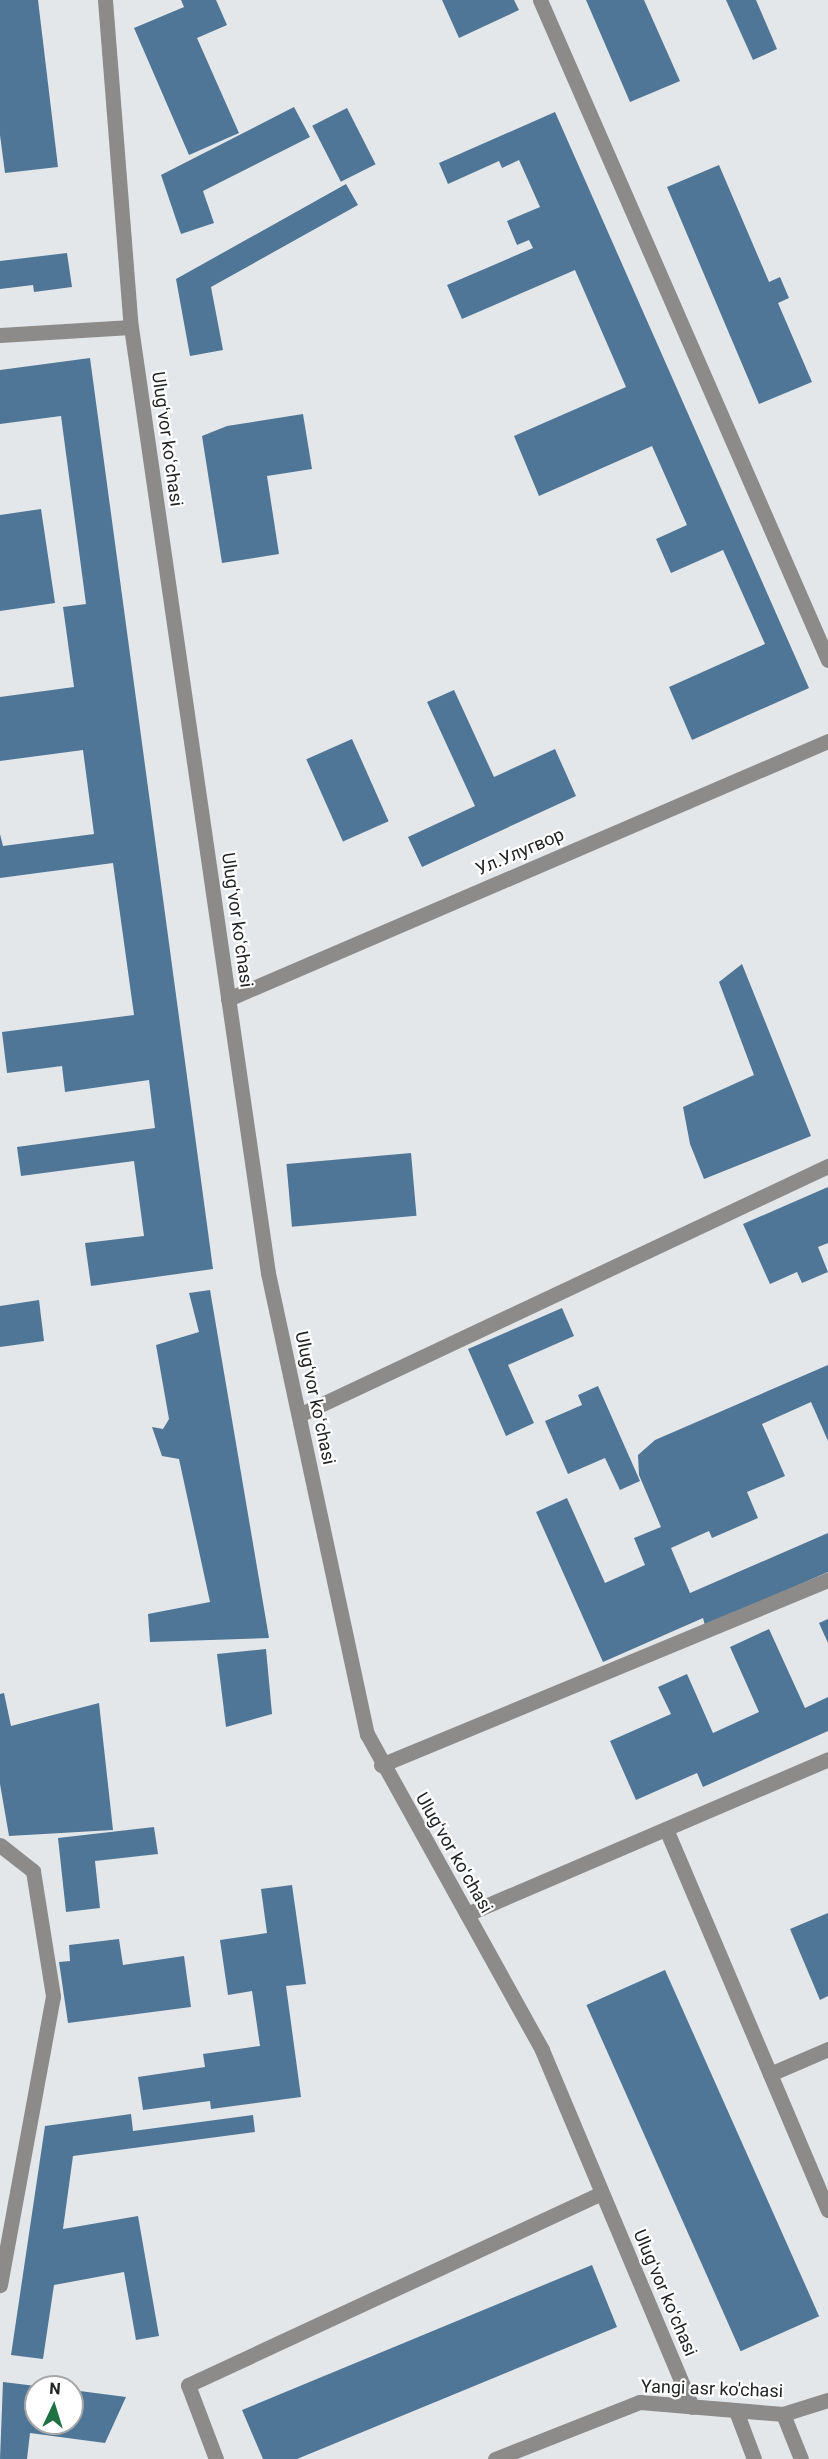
<!DOCTYPE html>
<html>
<head>
<meta charset="utf-8">
<style>
  body { margin:0 }
  #map { position:relative; width:828px; height:2459px; overflow:hidden; background:#e4e7ea; font-family:Roboto,sans-serif }
  div>[style] { position:absolute }
  .building>* { inset:0; background:#4f7697; transform-origin:0 0 }
  .lane>* { height:15px; margin:-7.5px; padding:0 7.5px; transform-origin:7.5px; border-radius:7.5px; background:#8c8b8a }
  .street>* { height:15px; margin:-7.5px; padding:0 7.5px; transform-origin:7.5px; border-radius:7.5px; background:#8c8b8a }
  span { translate:-50% -50%; white-space:nowrap; text-align:center; line-height:1.15; -webkit-text-stroke:4.5px #fff; paint-order:stroke }
  .street-label { font-size:18px; color:#222324 }
  .north { position:absolute; left:24px; top:2375px; width:60px; height:60px; box-sizing:border-box; background:#fff; border:2px solid #a7a7a7; border-radius:50%; rotate:4deg; font-size:16px; font-weight:700; line-height:24px; text-align:center; color:#222324 }
  .north::after { content:''; display:block; margin:auto; width:21px; height:27px; background:#1d7142; clip-path:polygon(50% 0,100% 100%,50% 72%,0 100%) }
</style>
</head>
<body>
<div id="map">
  <div class="building">
    <div style="clip-path:polygon(0 0,38px 0,58px 167px,5px 173px,0 135px)"></div>
    <div style="clip-path:polygon(181px 0,216px 0,227px 25px,197px 38px,239px 133px,189px 155px,134px 28px,184px 7px)"></div>
    <div style="clip-path:polygon(442px 0,514px 0,519px 10px,459px 38px)"></div>
    <div style="clip-path:polygon(586px 0,644px 0,680px 81px,630px 102px)"></div>
    <div style="clip-path:polygon(726px 0,756px 0,777px 49px,753px 60px)"></div>
    <div style="clip-path:polygon(294px 107px,310px 137px,203px 191px,214px 223px,181px 234px,161px 175px)"></div>
    <div style="left:347px;top:108px;width:63px;height:39px;rotate:63deg"></div>
    <div style="clip-path:polygon(555px 112px,809px 688px,692px 740px,669px 687px,765px 644px,723px 550px,671px 573px,656px 539px,687px 525px,652px 446px,539px 496px,514px 436px,626px 387px,575px 270px,462px 319px,447px 285px,533px 248px,529px 240px,517px 245px,507px 221px,540px 207px,519px 160px,502px 168px,499px 161px,448px 184px,439px 163px)"></div>
    <div style="clip-path:polygon(719px 165px,769px 282px,780px 277px,789px 298px,778px 303px,812px 382px,759px 404px,667px 187px)"></div>
    <div style="clip-path:polygon(346px 184px,358px 205px,211px 287px,223px 350px,190px 356px,176px 279px)"></div>
    <div style="clip-path:polygon(67px 253px,72px 287px,34px 292px,33px 285px,0 289px,0 261px)"></div>
    <div style="clip-path:polygon(90px 358px,213px 1269px,91px 1286px,85px 1243px,144px 1236px,134px 1161px,21px 1176px,17px 1147px,155px 1128px,149px 1080px,65px 1092px,62px 1066px,7px 1073px,2px 1032px,134px 1015px,113px 863px,0 878px,0 834px,3px 846px,94px 834px,83px 750px,0 761px,0 697px,74px 687px,63px 607px,86px 604px,61px 416px,0 424px,0 370px)"></div>
    <div style="clip-path:polygon(303px 414px,312px 469px,267px 476px,279px 554px,222px 563px,202px 436px,227px 426px)"></div>
    <div style="clip-path:polygon(41px 509px,55px 603px,0 611px,0 515px)"></div>
    <div style="clip-path:polygon(454px 690px,494px 777px,555px 749px,576px 796px,422px 867px,408px 837px,475px 806px,427px 702px)"></div>
    <div style="left:352px;top:739px;width:90px;height:50px;rotate:66deg"></div>
    <div style="clip-path:polygon(742px 964px,811px 1136px,704px 1179px,690px 1144px,683px 1107px,754px 1075px,719px 982px)"></div>
    <div style="left:411px;top:1153px;width:63px;height:125px;rotate:85deg"></div>
    <div style="clip-path:polygon(828px 1187px,828px 1243px,818px 1247px,828px 1272px,802px 1283px,797px 1272px,770px 1284px,743px 1224px)"></div>
    <div style="clip-path:polygon(210px 1290px,269px 1638px,150px 1642px,148px 1614px,210px 1602px,179px 1459px,162px 1456px,152px 1427px,163px 1429px,169px 1419px,156px 1345px,199px 1332px,189px 1293px)"></div>
    <div style="clip-path:polygon(39px 1300px,44px 1341px,0 1347px,0 1306px)"></div>
    <div style="clip-path:polygon(562px 1308px,574px 1336px,508px 1365px,534px 1423px,506px 1436px,468px 1349px)"></div>
    <div style="clip-path:polygon(828px 1365px,828px 1441px,811px 1402px,762px 1424px,785px 1476px,747px 1492px,758px 1518px,712px 1538px,709px 1531px,671px 1548px,690px 1593px,828px 1533px,828px 1572px,705px 1626px,703px 1618px,603px 1662px,536px 1512px,567px 1498px,605px 1583px,645px 1565px,634px 1538px,661px 1527px,639px 1475px,638px 1455px,655px 1440px)"></div>
    <div style="clip-path:polygon(598px 1386px,640px 1481px,620px 1490px,605px 1458px,568px 1474px,545px 1421px,582px 1405px,578px 1395px)"></div>
    <div style="clip-path:polygon(828px 1619px,828px 1643px,819px 1623px)"></div>
    <div style="clip-path:polygon(769px 1629px,805px 1708px,828px 1697px,828px 1731px,703px 1787px,697px 1773px,636px 1800px,610px 1741px,671px 1714px,658px 1687px,687px 1674px,713px 1733px,759px 1712px,730px 1647px)"></div>
    <div style="clip-path:polygon(266px 1649px,272px 1714px,226px 1727px,217px 1654px)"></div>
    <div style="clip-path:polygon(4px 1693px,11px 1726px,99px 1703px,113px 1830px,9px 1836px,0 1784px,0 1694px)"></div>
    <div style="clip-path:polygon(154px 1827px,158px 1854px,95px 1861px,100px 1908px,66px 1912px,58px 1838px)"></div>
    <div style="clip-path:polygon(292px 1885px,306px 1984px,286px 1986px,301px 2097px,211px 2109px,210px 2101px,143px 2110px,138px 2077px,205px 2067px,203px 2054px,260px 2046px,252px 1991px,228px 1995px,220px 1940px,267px 1933px,261px 1889px)"></div>
    <div style="clip-path:polygon(828px 1913px,828px 1996px,820px 2000px,790px 1929px)"></div>
    <div style="clip-path:polygon(119px 1939px,123px 1965px,184px 1956px,191px 2007px,68px 2023px,59px 1962px,70px 1961px,69px 1945px)"></div>
    <div style="left:665px;top:1970px;width:379px;height:86px;rotate:66deg"></div>
    <div style="clip-path:polygon(131px 2114px,133px 2131px,253px 2115px,255px 2132px,73px 2156px,63px 2229px,138px 2216px,159px 2336px,136px 2340px,124px 2272px,54px 2285px,43px 2359px,11px 2355px,45px 2126px)"></div>
    <div style="clip-path:polygon(592px 2265px,617px 2327px,297px 2459px,263px 2459px,242px 2410px)"></div>
    <div style="clip-path:polygon(3px 2382px,36px 2386px,36px 2423px,72px 2423px,72px 2390px,126px 2397px,105px 2443px,30px 2433px,27px 2459px,0 2459px)"></div>
  </div>
  <div class="lane">
    <div style="left:666px;top:1829px;width:414px;rotate:67deg"></div>
    <div style="left:467px;top:1914px;width:393px;rotate:-23.2deg"></div>
    <div style="left:770px;top:2074px;width:63px;rotate:-23.3deg"></div>
    <div style="left:736px;top:2411px;width:51px;rotate:69.4deg"></div>
    <div style="left:783px;top:2414px;width:48px;rotate:68.2deg"></div>
  </div>
  <div class="street">
    <div style="left:105px;top:0;width:328px;rotate:85.5deg"></div>
    <div style="left:131px;top:327px;width:956px;rotate:81.76deg"></div>
    <div style="left:268px;top:1273px;width:472px;rotate:77.9deg"></div>
    <div style="left:367px;top:1734px;width:361px;rotate:61deg"></div>
    <div style="left:542px;top:2050px;width:387px;rotate:67.2deg"></div>
    <div style="left:540px;top:0;width:720px;rotate:66.43deg"></div>
    <div style="left:0;top:335px;width:131px;rotate:-3.5deg"></div>
    <div style="left:228px;top:999px;width:653px;rotate:-23.27deg"></div>
    <div style="left:299px;top:1415px;width:585px;rotate:-25.21deg"></div>
    <div style="left:381px;top:1765px;width:484px;rotate:-22.5deg"></div>
    <div style="left:0;top:1845px;width:42px;rotate:38.2deg"></div>
    <div style="left:33px;top:1871px;width:127px;rotate:80.9deg"></div>
    <div style="left:53px;top:1996px;width:294px;rotate:100.4deg"></div>
    <div style="left:216px;top:2459px;width:79px;rotate:-110.7deg"></div>
    <div style="left:188px;top:2385px;width:456px;rotate:-24.9deg"></div>
    <div style="left:495px;top:2459px;width:156px;rotate:-21.5deg"></div>
    <div style="left:640px;top:2402px;width:144px;rotate:4.8deg"></div>
    <div style="left:783px;top:2414px;width:47px;rotate:-17.3deg"></div>
  </div>
  <div class="street-label">
    <span style="left:167px;top:439px;rotate:82deg">Ulugʻvor koʻchasi</span>
    <span style="left:520px;top:852px;rotate:-23deg">Ул.Улугвор</span>
    <span style="left:237px;top:920px;rotate:82deg">Ulugʻvor koʻchasi</span>
    <span style="left:315px;top:1398px;rotate:78deg">Ulugʻvor koʻchasi</span>
    <span style="left:454px;top:1853px;rotate:60deg">Ulugʻvor koʻchasi</span>
    <span style="left:665px;top:2293px;rotate:67deg">Ulugʻvor koʻchasi</span>
    <span style="left:712px;top:2389px;rotate:2deg">Yangi asr ko'chasi</span>
  </div>
  <div class="north">N</div>
</div>
</body>
</html>
